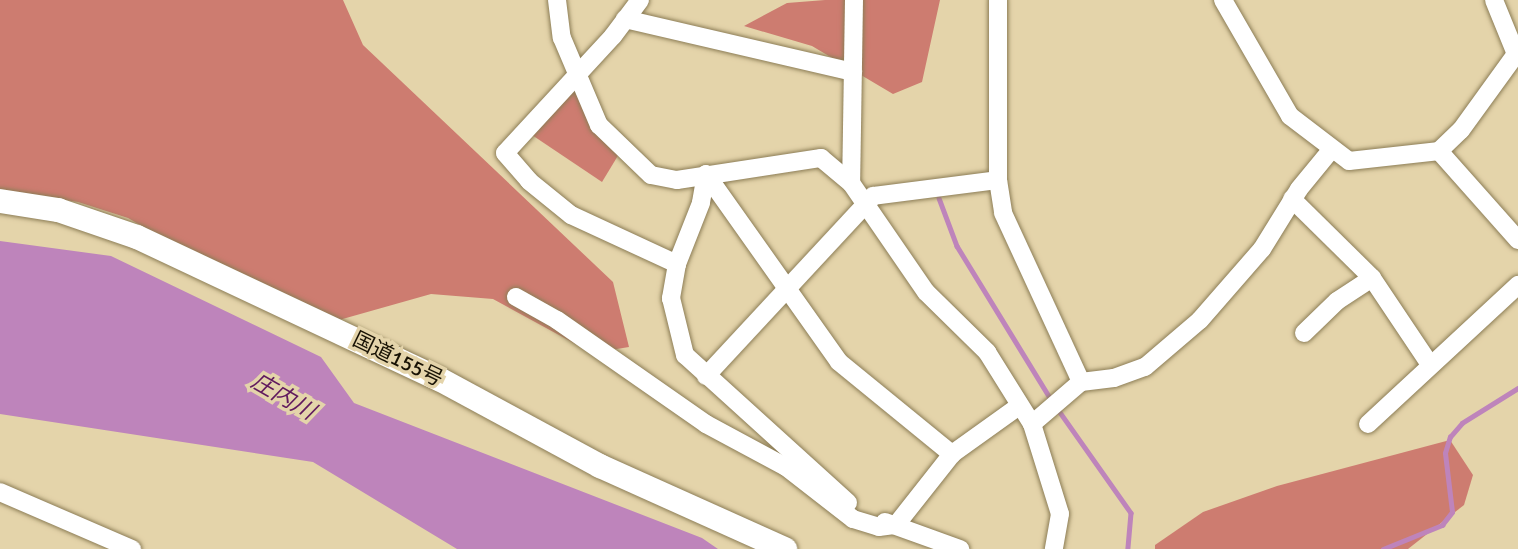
<!DOCTYPE html>
<html>
<head>
<meta charset="utf-8">
<style>
  body { margin:0 }
  #map { position:relative; width:1518px; height:549px; overflow:hidden; background:#e4d4aa; font-family:Signika,"Noto Sans JP",sans-serif }
  div>[style] { position:absolute }
  .forest>* { inset:0; background:#cd7c70 }
  .water>* { inset:0; background:#be84bb }
  .stream>* { height:4.5px; margin:-2.25px; padding:0 2.25px; transform-origin:2.25px; border-radius:2.25px; background:#be84bb }
  .roads { filter:drop-shadow(0 0 2px #8c7d56) drop-shadow(0 0 2px #8c7d56) }
  .minor>* { height:18px; margin:-9px; padding:0 9px; transform-origin:9px; border-radius:9px; background:#fff }
  .highway>* { height:24px; margin:-12px; padding:0 12px; transform-origin:12px; border-radius:12px; background:#fff }
  span { translate:-50% -50%; white-space:nowrap; text-align:center; line-height:1.15; -webkit-text-stroke:7px #e4d4aa; paint-order:stroke }
  .street-label { font-size:21px; color:#181204 }
  .water-label { font-size:23px; color:#60195e; font-style:italic }
</style>
</head>
<body>
<div id="map">
  <div class="forest">
    <div style="clip-path:polygon(0 0,343px 0,363px 45px,613px 282px,629px 347px,592px 353px,493px 299px,431px 294px,339px 320px,221px 272px,128px 218px,78px 202px,0 190px)"></div>
    <div style="clip-path:polygon(825px 0,940px 0,922px 82px,893px 94px,812px 46px,744px 26px,787px 3px)"></div>
    <div style="clip-path:polygon(578px 76px,622px 149px,602px 182px,526px 131px)"></div>
    <div style="clip-path:polygon(1450px 440px,1473px 475px,1464px 505px,1408px 549px,1155px 549px,1155px 545px,1203px 512px,1277px 486px)"></div>
  </div>
  <div class="water">
    <div style="clip-path:polygon(0 241px,111px 256px,321px 357px,354px 403px,702px 538px,718px 549px,457px 549px,313px 462px,0 414px)"></div>
  </div>
  <div class="stream">
    <div style="left:939px;top:198px;width:51px;rotate:69.4deg"></div>
    <div style="left:957px;top:246px;width:182px;rotate:58.5deg"></div>
    <div style="left:1057px;top:408px;width:128px;rotate:54.8deg"></div>
    <div style="left:1131px;top:513px;width:36px;rotate:95deg"></div>
    <div style="left:1383px;top:549px;width:64px;rotate:-22.1deg"></div>
    <div style="left:1442px;top:525px;width:16px;rotate:-52deg"></div>
    <div style="left:1452px;top:512px;width:59px;rotate:-96.8deg"></div>
    <div style="left:1445px;top:453px;width:17px;rotate:-73deg"></div>
    <div style="left:1450px;top:437px;width:18px;rotate:-49deg"></div>
    <div style="left:1462px;top:423px;width:66px;rotate:-32deg"></div>
  </div>
  <div class="roads">
    <div class="minor">
      <div style="left:557px;top:0;width:38px;rotate:83deg"></div>
      <div style="left:562px;top:38px;width:95px;rotate:67deg"></div>
      <div style="left:599px;top:125px;width:72px;rotate:43.9deg"></div>
      <div style="left:651px;top:175px;width:26px;rotate:11deg"></div>
      <div style="left:677px;top:180px;width:146px;rotate:-8.7deg"></div>
      <div style="left:821px;top:158px;width:39px;rotate:40deg"></div>
      <div style="left:640px;top:0;width:45px;rotate:126.9deg"></div>
      <div style="left:613px;top:36px;width:159px;rotate:132.7deg"></div>
      <div style="left:505px;top:153px;width:37px;rotate:49deg"></div>
      <div style="left:529px;top:181px;width:54px;rotate:39deg"></div>
      <div style="left:571px;top:215px;width:117px;rotate:24.8deg"></div>
      <div style="left:854px;top:0;width:183px;rotate:90.9deg"></div>
      <div style="left:851px;top:183px;width:132px;rotate:55.5deg"></div>
      <div style="left:926px;top:292px;width:86px;rotate:44.5deg"></div>
      <div style="left:987px;top:352px;width:85px;rotate:58deg"></div>
      <div style="left:1032px;top:424px;width:94px;rotate:72.7deg"></div>
      <div style="left:1060px;top:514px;width:36px;rotate:100deg"></div>
      <div style="left:998px;top:0;width:180px;rotate:90deg"></div>
      <div style="left:998px;top:180px;width:33px;rotate:81deg"></div>
      <div style="left:1003px;top:213px;width:186px;rotate:65.2deg"></div>
      <div style="left:1223px;top:0;width:134px;rotate:60deg"></div>
      <div style="left:1290px;top:116px;width:74px;rotate:37.3deg"></div>
      <div style="left:1349px;top:161px;width:91px;rotate:-6.3deg"></div>
      <div style="left:1439px;top:151px;width:30px;rotate:-44deg"></div>
      <div style="left:1461px;top:130px;width:94px;rotate:-54.1deg"></div>
      <div style="left:1516px;top:54px;width:58px;rotate:-112.2deg"></div>
      <div style="left:625px;top:19px;width:234px;rotate:13.1deg"></div>
      <div style="left:1439px;top:151px;width:119px;rotate:48.4deg"></div>
      <div style="left:706px;top:174px;width:29px;rotate:100deg"></div>
      <div style="left:701px;top:203px;width:66px;rotate:111.5deg"></div>
      <div style="left:677px;top:264px;width:35px;rotate:100deg"></div>
      <div style="left:671px;top:298px;width:59px;rotate:76.2deg"></div>
      <div style="left:685px;top:355px;width:220px;rotate:42.2deg"></div>
      <div style="left:706px;top:174px;width:230px;rotate:54.7deg"></div>
      <div style="left:839px;top:362px;width:146px;rotate:39.2deg"></div>
      <div style="left:1292px;top:199px;width:112px;rotate:44.6deg"></div>
      <div style="left:1372px;top:278px;width:102px;rotate:56.2deg"></div>
      <div style="left:516px;top:297px;width:47px;rotate:29.3deg"></div>
      <div style="left:557px;top:320px;width:182px;rotate:34.9deg"></div>
      <div style="left:706px;top:424px;width:91px;rotate:28.3deg"></div>
      <div style="left:786px;top:467px;width:85px;rotate:37.8deg"></div>
      <div style="left:853px;top:519px;width:27px;rotate:17deg"></div>
      <div style="left:879px;top:527px;width:17px;rotate:-7deg"></div>
      <div style="left:896px;top:525px;width:90px;rotate:-51.7deg"></div>
      <div style="left:952px;top:454px;width:82px;rotate:-35.6deg"></div>
      <div style="left:1304px;top:333px;width:46px;rotate:-44.1deg"></div>
      <div style="left:1337px;top:301px;width:42px;rotate:-33.3deg"></div>
      <div style="left:706px;top:376px;width:246px;rotate:-47.1deg"></div>
      <div style="left:873px;top:196px;width:126px;rotate:-7.3deg"></div>
      <div style="left:1032px;top:424px;width:65px;rotate:-40.6deg"></div>
      <div style="left:1081px;top:382px;width:33px;rotate:-7deg"></div>
      <div style="left:1114px;top:378px;width:33px;rotate:-20deg"></div>
      <div style="left:1145px;top:367px;width:72px;rotate:-40.5deg"></div>
      <div style="left:1200px;top:320px;width:94px;rotate:-48.9deg"></div>
      <div style="left:1262px;top:249px;width:70px;rotate:-58.3deg"></div>
      <div style="left:1299px;top:189px;width:50px;rotate:-50.6deg"></div>
      <div style="left:1368px;top:424px;width:205px;rotate:-42.8deg"></div>
      <div style="left:0;top:492px;width:144px;rotate:23.4deg"></div>
      <div style="left:885px;top:522px;width:80px;rotate:19.8deg"></div>
    </div>
    <div class="highway">
      <div style="left:0;top:201px;width:59px;rotate:8.8deg"></div>
      <div style="left:58px;top:210px;width:83px;rotate:18.9deg"></div>
      <div style="left:137px;top:237px;width:334px;rotate:25.2deg"></div>
      <div style="left:439px;top:379px;width:183px;rotate:28.4deg"></div>
      <div style="left:600px;top:466px;width:203px;rotate:24.2deg"></div>
    </div>
  </div>
  <div class="street-label">
    <span style="left:398px;top:359px;rotate:26deg">国道155号</span>
  </div>
  <div class="water-label">
    <span style="left:283px;top:397px;rotate:30deg">庄内川</span>
  </div>
</div>
</body>
</html>
